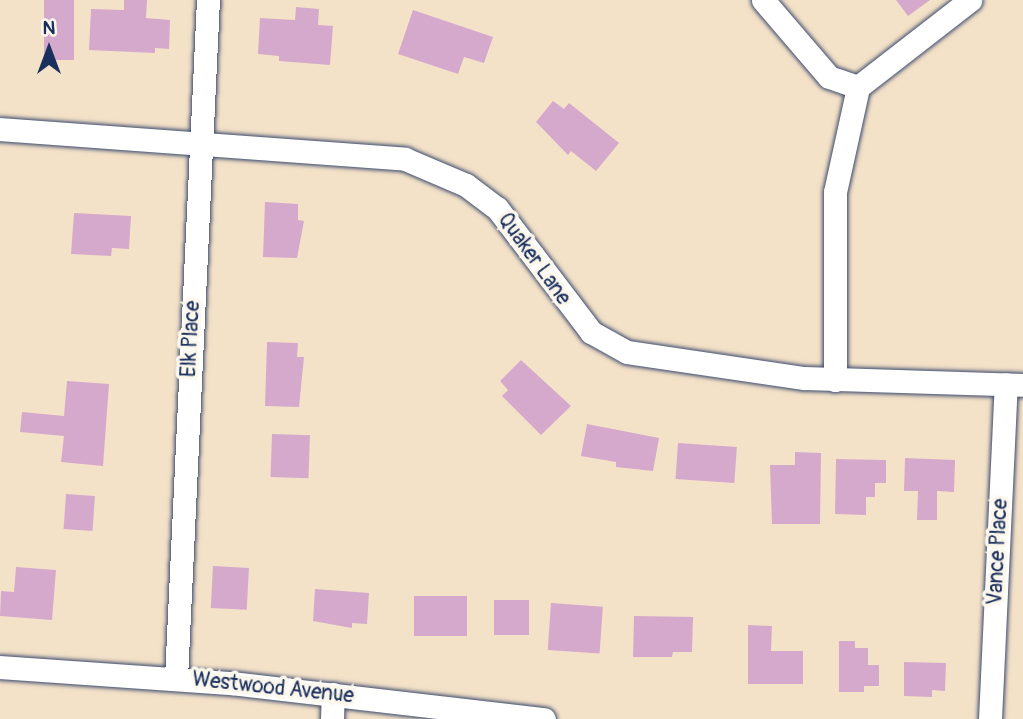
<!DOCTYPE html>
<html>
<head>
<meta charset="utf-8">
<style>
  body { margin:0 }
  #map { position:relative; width:1023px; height:719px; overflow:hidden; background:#f4e2c8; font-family:Pangolin,sans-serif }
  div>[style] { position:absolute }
  .building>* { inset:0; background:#d5a9cc; transform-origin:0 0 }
  .roads { filter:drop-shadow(0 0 2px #3c4a6e) drop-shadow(0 0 2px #3c4a6e) }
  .minor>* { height:23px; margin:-11.5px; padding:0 11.5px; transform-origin:11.5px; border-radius:11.5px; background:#fff }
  span { translate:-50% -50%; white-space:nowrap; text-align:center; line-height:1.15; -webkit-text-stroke:7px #fbf7ec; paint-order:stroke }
  .street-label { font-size:21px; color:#1b2f5e }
  .north { position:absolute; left:14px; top:14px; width:70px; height:70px; -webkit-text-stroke:5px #fbf7ec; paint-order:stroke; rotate:0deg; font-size:19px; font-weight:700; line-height:28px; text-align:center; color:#1b2f5e }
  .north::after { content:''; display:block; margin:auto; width:24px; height:32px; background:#1b2f5e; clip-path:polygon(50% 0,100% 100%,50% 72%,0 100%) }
</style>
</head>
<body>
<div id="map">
  <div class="building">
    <div style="left:44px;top:0;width:30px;height:60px"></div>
    <div style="clip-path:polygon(124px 0,147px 0,146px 18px,170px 20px,169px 49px,155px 48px,155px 53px,89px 50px,91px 9px,124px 10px)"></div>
    <div style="clip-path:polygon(896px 0,930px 0,908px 16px)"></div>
    <div style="clip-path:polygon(296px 7px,319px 9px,318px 25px,333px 26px,330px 65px,279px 61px,279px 56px,258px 54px,260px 18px,295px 20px)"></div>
    <div style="clip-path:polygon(413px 10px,493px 37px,484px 63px,464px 57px,458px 74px,398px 54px)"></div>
    <div style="clip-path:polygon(553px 101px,564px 109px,569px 103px,619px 143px,596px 171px,571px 151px,568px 155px,536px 122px)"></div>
    <div style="clip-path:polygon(265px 202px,298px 204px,298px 220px,304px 221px,297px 258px,263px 257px)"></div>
    <div style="clip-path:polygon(74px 213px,131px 216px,129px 249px,112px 248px,111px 256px,71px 254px)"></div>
    <div style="clip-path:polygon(267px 342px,298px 343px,297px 357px,304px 357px,299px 407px,265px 406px)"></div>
    <div style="clip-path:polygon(521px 360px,571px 406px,541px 435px,502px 396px,508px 390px,500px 381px)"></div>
    <div style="clip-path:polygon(67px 381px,109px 384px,103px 466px,61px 462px,64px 436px,20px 432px,22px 412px,64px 416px)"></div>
    <div style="clip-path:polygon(587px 424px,659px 438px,653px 471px,616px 467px,616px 462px,581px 456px)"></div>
    <div style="left:272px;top:434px;width:38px;height:43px;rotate:2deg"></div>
    <div style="left:678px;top:443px;width:59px;height:36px;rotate:4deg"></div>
    <div style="clip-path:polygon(795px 452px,821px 453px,820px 524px,772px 524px,770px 465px,795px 465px)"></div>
    <div style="clip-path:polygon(905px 458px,955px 460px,954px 492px,937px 491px,937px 520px,917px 520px,918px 491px,904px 491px)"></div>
    <div style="clip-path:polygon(836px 459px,886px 460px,886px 483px,875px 483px,875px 497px,866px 497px,866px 515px,835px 514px)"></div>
    <div style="left:66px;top:494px;width:29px;height:35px;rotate:4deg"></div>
    <div style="left:213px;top:566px;width:36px;height:42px;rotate:3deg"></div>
    <div style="clip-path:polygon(16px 567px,56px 570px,52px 620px,0 616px,1px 591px,14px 592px)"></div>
    <div style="clip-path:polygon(315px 589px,369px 593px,367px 624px,352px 623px,352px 628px,313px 621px)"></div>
    <div style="left:414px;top:596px;width:53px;height:40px"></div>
    <div style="left:494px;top:600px;width:35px;height:35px"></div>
    <div style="left:551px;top:603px;width:52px;height:47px;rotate:4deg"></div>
    <div style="clip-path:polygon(634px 616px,693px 617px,692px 652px,673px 652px,672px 657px,633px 657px)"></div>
    <div style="clip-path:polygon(748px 625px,772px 626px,771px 651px,803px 651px,803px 684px,748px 684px)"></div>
    <div style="clip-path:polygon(839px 641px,855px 641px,855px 648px,868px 648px,868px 665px,879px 665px,879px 686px,864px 686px,864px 692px,839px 692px)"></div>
    <div style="clip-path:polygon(904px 662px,946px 663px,945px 691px,932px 690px,932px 697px,904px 696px)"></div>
  </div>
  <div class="roads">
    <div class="minor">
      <div style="left:763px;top:0;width:101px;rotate:49.4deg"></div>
      <div style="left:829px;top:77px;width:31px;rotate:19deg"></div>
      <div style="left:0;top:129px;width:406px;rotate:4.2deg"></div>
      <div style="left:405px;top:159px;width:66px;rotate:23.1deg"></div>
      <div style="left:466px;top:185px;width:39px;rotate:37deg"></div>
      <div style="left:497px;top:208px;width:156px;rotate:52.8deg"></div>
      <div style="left:591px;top:332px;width:41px;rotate:29.1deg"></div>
      <div style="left:627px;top:352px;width:179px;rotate:8.4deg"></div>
      <div style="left:804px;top:378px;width:219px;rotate:1.8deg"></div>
      <div style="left:835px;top:380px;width:188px;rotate:-90deg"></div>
      <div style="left:835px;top:192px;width:107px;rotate:-77.6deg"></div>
      <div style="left:858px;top:87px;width:142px;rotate:-37.8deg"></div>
      <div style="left:0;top:667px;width:232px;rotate:4deg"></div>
      <div style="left:231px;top:683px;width:315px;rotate:6.6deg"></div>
      <div style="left:176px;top:678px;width:679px;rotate:-87.3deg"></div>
      <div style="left:332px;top:719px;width:25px;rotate:-88deg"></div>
      <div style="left:990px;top:719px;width:335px;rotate:-87.3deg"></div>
    </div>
  </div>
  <div class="street-label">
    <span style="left:534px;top:259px;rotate:54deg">Quaker Lane</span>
    <span style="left:191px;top:339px;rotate:-87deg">Elk Place</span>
    <span style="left:998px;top:552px;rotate:-87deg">Vance Place</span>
    <span style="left:273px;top:688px;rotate:6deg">Westwood Avenue</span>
  </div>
  <div class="north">N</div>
</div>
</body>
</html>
